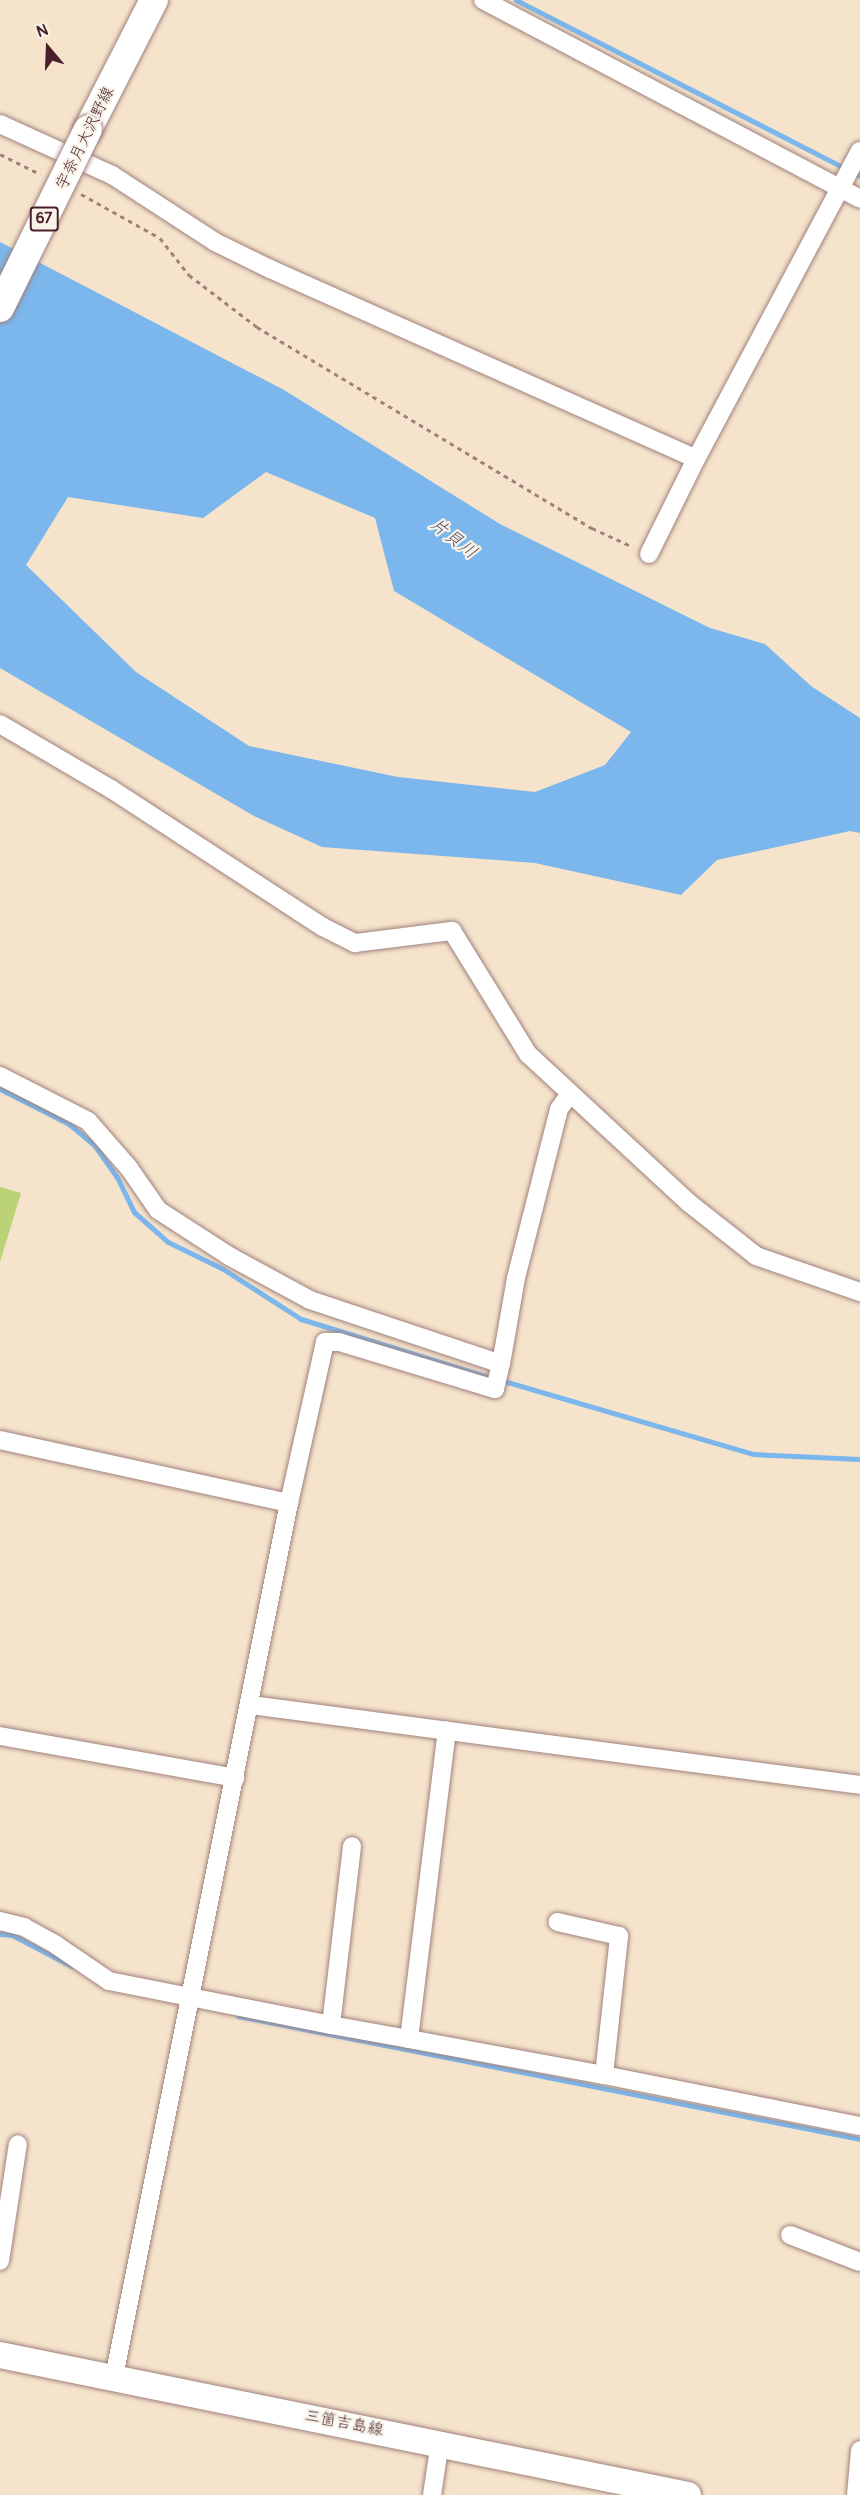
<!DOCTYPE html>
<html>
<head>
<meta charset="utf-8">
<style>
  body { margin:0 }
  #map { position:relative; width:860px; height:2495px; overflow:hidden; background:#f5e3cc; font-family:Pangolin,"Klee One",sans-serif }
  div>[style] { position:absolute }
  .green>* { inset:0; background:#bbd276 }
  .water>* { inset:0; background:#7bb6ec }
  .stream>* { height:5px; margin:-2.5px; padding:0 2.5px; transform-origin:2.5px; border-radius:2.5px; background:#7bb6ec }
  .path>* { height:3px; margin-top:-1.5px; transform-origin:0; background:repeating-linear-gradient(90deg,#a0817c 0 4.5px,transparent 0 9px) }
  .roads { filter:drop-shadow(0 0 2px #a0817c) drop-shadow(0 0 2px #a0817c) }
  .street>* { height:18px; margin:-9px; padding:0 9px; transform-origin:9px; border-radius:9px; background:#fff }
  .secondary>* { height:26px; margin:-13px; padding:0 13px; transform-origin:13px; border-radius:13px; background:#fff }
  .primary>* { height:28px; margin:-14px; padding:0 14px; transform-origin:14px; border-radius:14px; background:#fff }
  .bridges { filter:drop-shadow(0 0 2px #a0817c) drop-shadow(0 0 2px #a0817c) }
  .primary-bridge>* { height:28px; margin:-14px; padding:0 14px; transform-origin:14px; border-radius:14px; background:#fff }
  span { translate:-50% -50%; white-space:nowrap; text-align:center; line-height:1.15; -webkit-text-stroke:4.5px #f7f3e8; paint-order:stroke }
  .shield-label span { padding:2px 4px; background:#f7f3e8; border:2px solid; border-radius:4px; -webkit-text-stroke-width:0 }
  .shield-label { font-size:15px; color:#4a1f2b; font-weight:700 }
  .street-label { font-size:16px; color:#4a1f2b }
  .water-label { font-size:18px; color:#594c65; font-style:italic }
  .north { position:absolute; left:18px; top:18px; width:60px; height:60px; -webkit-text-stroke:4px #f7f3e8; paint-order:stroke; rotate:341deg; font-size:16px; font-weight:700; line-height:24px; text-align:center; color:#4a1f2b }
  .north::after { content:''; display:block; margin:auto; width:21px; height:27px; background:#4a1f2b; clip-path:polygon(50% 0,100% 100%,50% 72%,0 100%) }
</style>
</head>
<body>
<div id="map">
  <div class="green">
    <i style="clip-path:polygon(0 1187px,21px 1193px,0 1262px)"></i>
  </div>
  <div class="water">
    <i style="clip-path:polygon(evenodd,0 242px,284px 390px,500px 524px,710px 628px,765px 644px,811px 686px,860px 718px,860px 833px,850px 831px,717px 860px,681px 895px,535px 863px,322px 847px,254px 816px,0 668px,0 242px,266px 472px,375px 518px,394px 591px,631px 732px,605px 765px,535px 792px,398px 777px,249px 746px,136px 672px,26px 565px,68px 497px,203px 518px,266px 472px)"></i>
  </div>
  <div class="stream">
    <i style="left:516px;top:0;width:386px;rotate:27.1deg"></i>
    <i style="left:0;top:1089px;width:77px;rotate:26.9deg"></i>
    <i style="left:69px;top:1124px;width:34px;rotate:40deg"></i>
    <i style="left:95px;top:1146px;width:38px;rotate:55deg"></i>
    <i style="left:117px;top:1177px;width:39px;rotate:64deg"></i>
    <i style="left:134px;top:1212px;width:45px;rotate:41.4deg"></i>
    <i style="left:168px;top:1242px;width:61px;rotate:26.1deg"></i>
    <i style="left:223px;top:1269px;width:93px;rotate:32.7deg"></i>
    <i style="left:301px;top:1319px;width:200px;rotate:17.2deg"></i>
    <i style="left:507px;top:1382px;width:256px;rotate:16.3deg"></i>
    <i style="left:753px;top:1454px;width:107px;rotate:2.7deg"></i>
    <i style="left:0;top:1934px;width:12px;rotate:5deg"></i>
    <i style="left:12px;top:1935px;width:67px;rotate:27.7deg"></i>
    <i style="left:238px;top:2016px;width:634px;rotate:11.19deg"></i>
  </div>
  <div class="path">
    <i style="left:0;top:154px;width:45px;rotate:26.6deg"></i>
    <i style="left:81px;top:194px;width:90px;rotate:29.1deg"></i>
    <i style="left:160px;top:238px;width:47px;rotate:51.9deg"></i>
    <i style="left:189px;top:275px;width:86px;rotate:37.4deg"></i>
    <i style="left:257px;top:327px;width:391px;rotate:31deg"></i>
    <i style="left:592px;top:528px;width:45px;rotate:24.9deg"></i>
  </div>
  <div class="roads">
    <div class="street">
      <i style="left:483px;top:0;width:426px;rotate:27.8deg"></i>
      <i style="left:0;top:124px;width:123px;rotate:24.5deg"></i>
      <i style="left:112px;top:175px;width:123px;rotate:33deg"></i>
      <i style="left:215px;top:242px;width:61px;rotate:26.1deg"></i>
      <i style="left:270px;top:269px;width:466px;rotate:24deg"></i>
      <i style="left:696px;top:459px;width:349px;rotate:-62deg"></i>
      <i style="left:649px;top:554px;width:106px;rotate:-63.7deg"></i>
      <i style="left:0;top:724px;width:129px;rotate:30.4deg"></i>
      <i style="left:111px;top:789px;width:253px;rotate:33.1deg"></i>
      <i style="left:323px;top:927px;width:36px;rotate:27deg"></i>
      <i style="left:355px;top:943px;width:98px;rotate:-7.1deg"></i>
      <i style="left:452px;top:931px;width:145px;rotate:58.3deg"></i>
      <i style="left:528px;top:1054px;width:219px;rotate:42.8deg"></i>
      <i style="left:689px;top:1203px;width:85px;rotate:38.3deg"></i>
      <i style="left:756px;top:1256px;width:110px;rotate:19.1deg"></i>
      <i style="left:0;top:1076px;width:99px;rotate:27.1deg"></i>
      <i style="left:88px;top:1121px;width:62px;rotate:48.9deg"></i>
      <i style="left:129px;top:1168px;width:51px;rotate:55.4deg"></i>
      <i style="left:158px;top:1210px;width:85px;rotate:32.9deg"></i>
      <i style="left:229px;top:1256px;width:92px;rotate:28.5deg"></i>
      <i style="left:310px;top:1300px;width:201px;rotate:18.5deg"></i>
      <i style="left:501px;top:1364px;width:87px;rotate:-80.1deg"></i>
      <i style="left:516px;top:1278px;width:174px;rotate:-75.7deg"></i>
      <i style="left:559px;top:1109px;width:19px;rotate:-54deg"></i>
      <i style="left:0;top:1440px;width:296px;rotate:12.3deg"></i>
      <i style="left:251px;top:1705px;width:614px;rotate:7.48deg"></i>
      <i style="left:0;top:1736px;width:239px;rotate:10.1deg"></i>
      <i style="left:0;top:1921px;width:25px;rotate:14deg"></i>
      <i style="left:24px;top:1927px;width:37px;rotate:29deg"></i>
      <i style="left:56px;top:1945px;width:64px;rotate:34.2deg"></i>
      <i style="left:109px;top:1981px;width:226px;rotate:11.2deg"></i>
      <i style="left:331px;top:2025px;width:180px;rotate:-83.3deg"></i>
      <i style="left:331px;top:2025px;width:79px;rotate:10.2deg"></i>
      <i style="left:409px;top:2039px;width:311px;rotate:-83deg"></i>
      <i style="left:409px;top:2039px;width:198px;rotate:10.5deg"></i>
      <i style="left:604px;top:2075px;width:140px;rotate:-83.8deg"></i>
      <i style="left:619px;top:1936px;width:63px;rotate:-167.1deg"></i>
      <i style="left:604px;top:2075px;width:261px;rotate:11.3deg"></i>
      <i style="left:790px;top:2235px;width:75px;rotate:21.1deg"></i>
      <i style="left:0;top:2261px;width:118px;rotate:-81.3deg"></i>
      <i style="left:114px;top:2377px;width:891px;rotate:-78.68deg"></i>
      <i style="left:289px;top:1503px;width:165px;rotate:-77.4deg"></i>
      <i style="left:325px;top:1342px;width:14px"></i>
      <i style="left:339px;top:1342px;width:163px;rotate:16.8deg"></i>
      <i style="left:495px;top:1389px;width:26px;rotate:-77deg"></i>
      <i style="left:432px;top:2495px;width:54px;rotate:-81.4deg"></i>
      <i style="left:856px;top:2495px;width:45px;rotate:-84.9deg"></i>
    </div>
    <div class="secondary">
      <i style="left:0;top:2355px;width:702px;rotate:11.5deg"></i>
    </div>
    <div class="primary">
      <i style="left:88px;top:129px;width:145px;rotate:-62.9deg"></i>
    </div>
  </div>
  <div class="bridges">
    <div class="primary-bridge">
      <i style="left:0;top:308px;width:199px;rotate:-63.8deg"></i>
    </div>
  </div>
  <div class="shield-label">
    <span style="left:44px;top:219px">67</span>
  </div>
  <div class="street-label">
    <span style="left:85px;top:138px;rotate:-64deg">宇奈月大沢野線</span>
    <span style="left:344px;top:2423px;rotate:11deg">三箇吉島線</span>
  </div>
  <div class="water-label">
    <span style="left:453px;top:539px;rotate:38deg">片貝川</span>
  </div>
  <div class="north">N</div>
</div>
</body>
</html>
